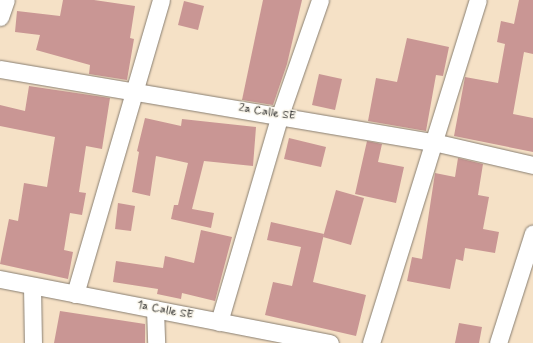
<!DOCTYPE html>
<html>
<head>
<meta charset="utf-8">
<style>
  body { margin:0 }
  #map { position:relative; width:533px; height:343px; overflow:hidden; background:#f5e1c6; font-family:Mynerve,sans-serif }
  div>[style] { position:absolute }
  .building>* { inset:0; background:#c99694 }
  .roads { filter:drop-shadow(0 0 1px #887e71) drop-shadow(0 0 1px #887e71) }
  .street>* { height:17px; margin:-8.5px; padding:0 8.5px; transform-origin:8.5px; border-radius:8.5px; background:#fff }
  span { translate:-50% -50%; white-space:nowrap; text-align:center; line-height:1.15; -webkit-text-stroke:3px #fbf7ec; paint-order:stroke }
  .street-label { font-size:12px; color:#1c1c1c }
</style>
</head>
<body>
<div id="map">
  <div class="building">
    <i style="clip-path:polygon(63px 0,94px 0,135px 6px,130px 38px,134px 39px,127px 80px,89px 74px,90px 65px,36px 50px,40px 35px,15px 32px,17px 11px,60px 16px)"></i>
    <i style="clip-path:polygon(263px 0,302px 0,287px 64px,273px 105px,242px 100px)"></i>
    <i style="clip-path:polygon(519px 0,533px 0,533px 54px,524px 52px,513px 114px,533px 118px,533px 152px,454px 136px,465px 77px,498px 83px,505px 44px,497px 42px,501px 21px,514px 24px)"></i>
    <i style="clip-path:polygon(184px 1px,204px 6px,198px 30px,178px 25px)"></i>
    <i style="clip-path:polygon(407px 38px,449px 47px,443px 76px,436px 75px,426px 131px,368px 121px,376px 78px,397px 82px)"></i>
    <i style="clip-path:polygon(319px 74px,342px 79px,335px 110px,312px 105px)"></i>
    <i style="clip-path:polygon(29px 86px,110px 98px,102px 149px,86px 146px,79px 192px,86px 193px,82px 215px,70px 213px,64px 250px,73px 252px,68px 279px,0 264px,9px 219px,18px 221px,24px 183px,47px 187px,55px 137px,0 126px,0 105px,25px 111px)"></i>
    <i style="clip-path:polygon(145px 118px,181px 126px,182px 119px,256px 127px,253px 166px,204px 161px,192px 209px,214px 213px,211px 228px,171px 219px,174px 205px,178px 205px,188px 163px,156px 156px,150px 196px,132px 192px,139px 152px,137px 151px)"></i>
    <i style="clip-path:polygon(289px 138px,326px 147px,321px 167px,284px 159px)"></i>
    <i style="clip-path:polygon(367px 141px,382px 144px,378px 162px,404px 167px,396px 203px,355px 194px)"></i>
    <i style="clip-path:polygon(458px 158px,483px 164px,478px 195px,489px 197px,483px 229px,499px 232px,495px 253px,465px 248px,463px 261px,456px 259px,450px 289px,407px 281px,412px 257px,422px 259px,435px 173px,455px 177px)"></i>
    <i style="clip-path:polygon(336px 190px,364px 198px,351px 245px,323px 237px)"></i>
    <i style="clip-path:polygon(118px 203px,135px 206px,131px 231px,115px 229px)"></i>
    <i style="clip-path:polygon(271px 222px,324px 234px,313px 282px,366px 295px,356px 336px,265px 315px,273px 282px,292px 286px,301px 247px,267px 240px)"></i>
    <i style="clip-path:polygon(201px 230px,232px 237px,215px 301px,182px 293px,181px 299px,157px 294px,158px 289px,113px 282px,116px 261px,163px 268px,165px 256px,194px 263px)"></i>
    <i style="clip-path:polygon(60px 311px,145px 324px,145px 343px,54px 343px)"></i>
    <i style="clip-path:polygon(459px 323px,482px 327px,479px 343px,455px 343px)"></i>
  </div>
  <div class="roads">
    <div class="street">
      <i style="left:0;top:17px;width:18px;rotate:-71deg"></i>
      <i style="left:0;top:69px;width:439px;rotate:9.6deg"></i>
      <i style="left:433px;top:142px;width:103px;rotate:13deg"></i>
      <i style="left:0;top:279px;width:336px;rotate:11deg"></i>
      <i style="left:32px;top:286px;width:57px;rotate:89deg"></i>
      <i style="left:75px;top:294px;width:306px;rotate:-73.7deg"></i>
      <i style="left:155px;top:309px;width:34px;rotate:88deg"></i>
      <i style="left:219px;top:322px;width:216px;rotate:-73.6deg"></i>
      <i style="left:280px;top:115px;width:122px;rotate:-70.8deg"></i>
      <i style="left:371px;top:343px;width:359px;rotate:-72.7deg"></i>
      <i style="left:498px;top:343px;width:115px;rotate:-72.3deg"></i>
    </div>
  </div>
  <div class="street-label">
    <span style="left:267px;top:113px;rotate:9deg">2a Calle SE</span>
    <span style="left:165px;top:311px;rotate:11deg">1a Calle SE</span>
  </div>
</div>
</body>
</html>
